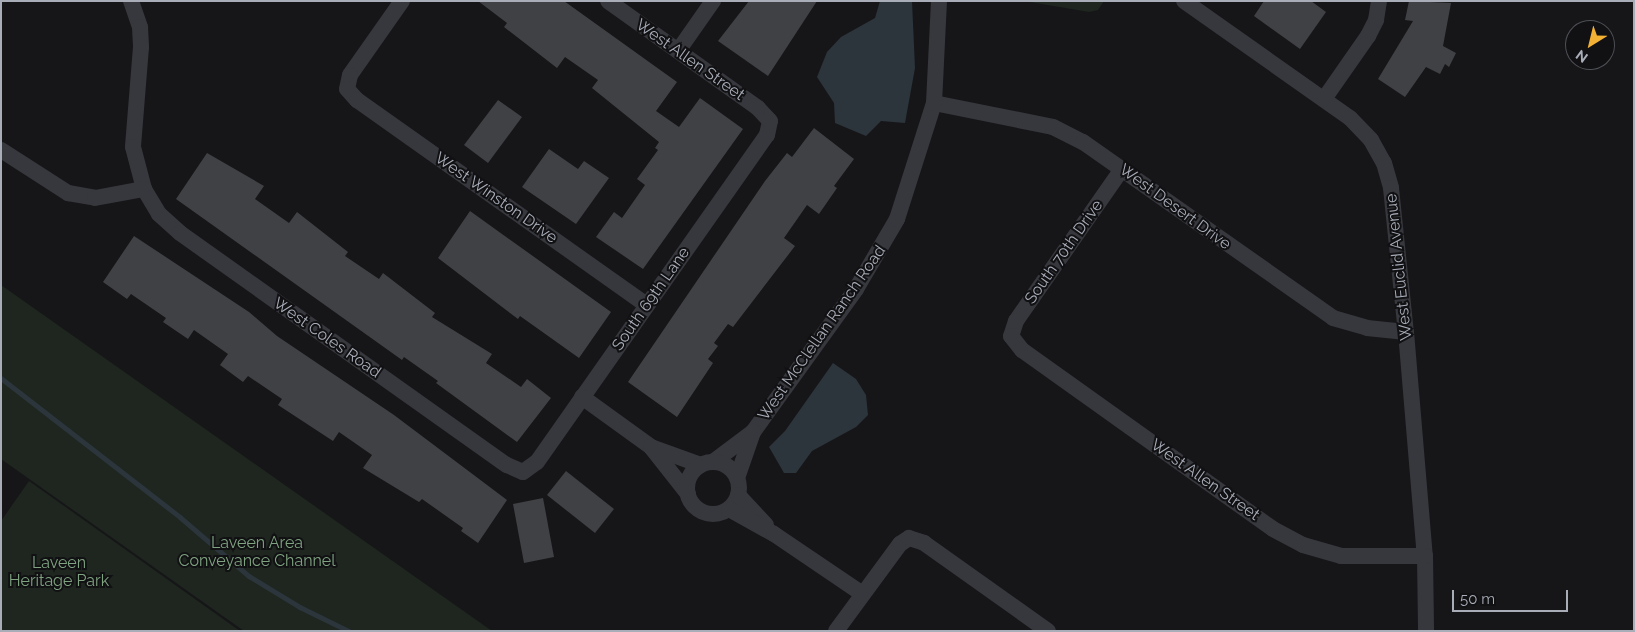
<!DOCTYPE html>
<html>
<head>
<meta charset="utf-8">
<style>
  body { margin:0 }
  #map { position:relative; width:1635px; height:632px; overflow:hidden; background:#161618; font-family:Raleway,sans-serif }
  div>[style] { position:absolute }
  .green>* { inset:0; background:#1e261f }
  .water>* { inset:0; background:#2c353c }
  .stream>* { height:4.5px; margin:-2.25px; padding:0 2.25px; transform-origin:2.25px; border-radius:2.25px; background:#2c353c }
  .building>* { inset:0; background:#404145 }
  .street>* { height:16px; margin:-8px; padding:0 8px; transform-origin:8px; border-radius:8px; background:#37383d }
  .street>.ring { margin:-8px; padding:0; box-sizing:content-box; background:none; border:16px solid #37383d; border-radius:50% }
  span { translate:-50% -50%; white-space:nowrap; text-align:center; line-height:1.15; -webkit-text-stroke:4px #111113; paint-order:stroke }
  .street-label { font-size:16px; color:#a8adb8 }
  .park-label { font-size:16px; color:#7fa381 }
  .frame { position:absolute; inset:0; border:2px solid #a8adb8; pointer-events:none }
  .north { position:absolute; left:1565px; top:20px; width:50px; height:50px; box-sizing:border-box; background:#111113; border:1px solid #4d4f55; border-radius:50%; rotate:216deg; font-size:14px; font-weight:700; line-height:20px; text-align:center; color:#a8adb8 }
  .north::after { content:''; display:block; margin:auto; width:18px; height:22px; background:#f2b134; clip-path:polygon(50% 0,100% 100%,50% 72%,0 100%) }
  .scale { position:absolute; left:1452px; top:590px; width:116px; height:22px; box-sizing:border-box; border:2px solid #a8adb8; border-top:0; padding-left:6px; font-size:15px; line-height:18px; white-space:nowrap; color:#a8adb8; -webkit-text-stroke:4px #111113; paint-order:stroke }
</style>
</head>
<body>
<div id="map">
  <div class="green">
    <i style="clip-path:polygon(1024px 1px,1104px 1px,1098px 10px,1089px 12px)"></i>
    <i style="clip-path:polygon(1px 285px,492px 631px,244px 631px,1px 459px)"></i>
    <i style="clip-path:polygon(29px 481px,240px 631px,1px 631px,1px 521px)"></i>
  </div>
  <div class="water">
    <i style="clip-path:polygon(880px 1px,912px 1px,915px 68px,905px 123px,881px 121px,866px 136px,835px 123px,834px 103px,817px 77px,827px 52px,841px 37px,875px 18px)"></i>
    <i style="clip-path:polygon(833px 363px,856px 379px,866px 395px,868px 415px,856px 427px,812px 451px,796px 473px,784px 473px,769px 447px,785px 431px)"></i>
  </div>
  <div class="stream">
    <i style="left:1px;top:378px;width:227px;rotate:37.8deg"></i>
    <i style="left:180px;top:517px;width:91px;rotate:40.5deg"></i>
    <i style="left:249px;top:576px;width:60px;rotate:31.3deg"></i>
    <i style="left:300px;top:607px;width:55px;rotate:26.1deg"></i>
  </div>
  <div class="building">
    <i style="clip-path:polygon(478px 1px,564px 1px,677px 82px,656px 111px,679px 127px,700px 98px,743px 129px,643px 269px,596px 237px,614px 212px,622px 218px,645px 185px,637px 179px,658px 150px,655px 148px,659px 142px,592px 88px,598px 80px,565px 57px,557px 68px,504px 27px,507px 23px)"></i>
    <i style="clip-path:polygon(749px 1px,817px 1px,768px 76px,718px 41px)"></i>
    <i style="clip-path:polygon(1264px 1px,1311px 1px,1326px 12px,1300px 49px,1254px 16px)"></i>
    <i style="clip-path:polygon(1409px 1px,1451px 3px,1443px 46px,1456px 53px,1449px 67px,1445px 64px,1440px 74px,1426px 67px,1405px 97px,1378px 79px,1413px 21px,1405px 20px)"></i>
    <i style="clip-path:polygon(498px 100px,522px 117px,488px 163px,464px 145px)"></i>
    <i style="clip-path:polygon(814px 128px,854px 159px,834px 186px,837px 188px,819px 214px,807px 205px,784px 238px,795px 246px,733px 327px,728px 324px,714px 343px,718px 346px,708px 359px,713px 363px,677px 417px,628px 382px,765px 181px,787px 153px,792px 157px)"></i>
    <i style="clip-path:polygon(549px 149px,578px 169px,584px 161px,609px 178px,576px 224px,522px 187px)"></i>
    <i style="clip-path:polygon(207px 153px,264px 186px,255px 199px,289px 223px,297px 212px,348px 252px,345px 256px,379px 279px,383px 273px,435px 313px,432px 317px,492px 354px,486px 363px,521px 387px,527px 379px,551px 398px,517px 442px,436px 383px,438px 381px,404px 357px,402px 360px,176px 199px)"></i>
    <i style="clip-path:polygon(470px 211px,611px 312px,579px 358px,520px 316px,518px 319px,438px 258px)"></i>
    <i style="clip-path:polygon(134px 236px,249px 312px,277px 336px,394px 415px,507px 500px,478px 543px,461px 531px,463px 528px,422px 499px,419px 502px,363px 468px,372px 455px,339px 432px,333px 441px,278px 405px,282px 399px,248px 376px,243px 382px,220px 365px,228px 354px,194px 330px,188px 339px,163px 322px,166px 318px,131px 294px,127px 299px,103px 282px)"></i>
    <i style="clip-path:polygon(566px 471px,614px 509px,595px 533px,547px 495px)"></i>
    <i style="clip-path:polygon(543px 498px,554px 557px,524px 563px,513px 504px)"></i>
  </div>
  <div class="street">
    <i style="left:131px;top:1px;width:28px;rotate:71deg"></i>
    <i style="left:140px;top:27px;width:20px;rotate:87deg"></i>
    <i style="left:141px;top:47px;width:100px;rotate:94.6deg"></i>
    <i style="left:133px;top:147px;width:43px;rotate:75.3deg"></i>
    <i style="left:144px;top:189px;width:29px;rotate:59deg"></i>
    <i style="left:159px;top:214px;width:28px;rotate:42deg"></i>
    <i style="left:180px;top:233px;width:401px;rotate:35.4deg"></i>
    <i style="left:507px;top:465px;width:17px;rotate:24deg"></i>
    <i style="left:523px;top:472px;width:17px;rotate:-36deg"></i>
    <i style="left:537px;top:462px;width:400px;rotate:-54.9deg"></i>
    <i style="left:767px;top:135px;width:14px;rotate:-78deg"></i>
    <i style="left:770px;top:121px;width:18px;rotate:-133deg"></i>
    <i style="left:758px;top:108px;width:184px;rotate:-144.5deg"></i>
    <i style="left:402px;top:1px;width:90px;rotate:125.1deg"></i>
    <i style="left:350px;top:75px;width:14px;rotate:102deg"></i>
    <i style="left:347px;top:89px;width:15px;rotate:48deg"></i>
    <i style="left:357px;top:100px;width:355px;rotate:35.3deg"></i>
    <i style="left:1184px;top:1px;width:203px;rotate:35.2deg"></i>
    <i style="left:1350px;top:118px;width:30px;rotate:46deg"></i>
    <i style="left:1371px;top:140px;width:26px;rotate:61deg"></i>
    <i style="left:1384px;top:163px;width:26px;rotate:74deg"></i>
    <i style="left:1391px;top:188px;width:145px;rotate:84.1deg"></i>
    <i style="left:1406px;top:332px;width:225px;rotate:85.2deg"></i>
    <i style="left:1425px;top:556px;width:75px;rotate:89.2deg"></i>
    <i style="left:678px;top:51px;width:61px;rotate:-55deg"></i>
    <i style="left:1324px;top:99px;width:77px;rotate:-55.1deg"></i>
    <i style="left:1368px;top:36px;width:18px;rotate:-63deg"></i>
    <i style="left:1376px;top:20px;width:19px;rotate:-81deg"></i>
    <i style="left:934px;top:103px;width:121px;rotate:11.4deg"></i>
    <i style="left:1053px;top:127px;width:34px;rotate:27deg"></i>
    <i style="left:1083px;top:142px;width:306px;rotate:35.1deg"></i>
    <i style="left:1333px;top:318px;width:35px;rotate:16deg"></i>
    <i style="left:1367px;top:328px;width:39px;rotate:6deg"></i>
    <i style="left:1px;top:150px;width:80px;rotate:32.7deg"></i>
    <i style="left:68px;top:193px;width:27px;rotate:10deg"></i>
    <i style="left:95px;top:198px;width:50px;rotate:-10.4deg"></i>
    <i style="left:1122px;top:169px;width:185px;rotate:124.9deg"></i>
    <i style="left:1016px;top:321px;width:16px;rotate:108deg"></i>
    <i style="left:1011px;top:336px;width:18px;rotate:52deg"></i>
    <i style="left:1022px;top:350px;width:308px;rotate:35.5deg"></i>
    <i style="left:1273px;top:529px;width:34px;rotate:28deg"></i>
    <i style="left:1303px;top:545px;width:40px;rotate:16deg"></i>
    <i style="left:1341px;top:556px;width:84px"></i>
    <i style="left:582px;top:397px;width:85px;rotate:35.9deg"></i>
    <i style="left:651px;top:447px;width:53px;rotate:19.8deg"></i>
    <i style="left:651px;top:447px;width:60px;rotate:51.8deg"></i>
    <i style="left:713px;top:462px;width:50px;rotate:-36.9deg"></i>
    <i style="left:753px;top:432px;width:176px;rotate:-54.2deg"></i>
    <i style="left:856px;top:289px;width:81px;rotate:-59.6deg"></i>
    <i style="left:897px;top:219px;width:122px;rotate:-72.3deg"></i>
    <i style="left:934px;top:103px;width:102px;rotate:-87.2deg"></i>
    <i class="ring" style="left:687px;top:462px;width:36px;height:36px"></i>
    <i style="left:737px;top:478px;width:49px;rotate:-70.8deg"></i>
    <i style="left:738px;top:495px;width:41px;rotate:47deg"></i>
    <i style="left:729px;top:509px;width:51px;rotate:29.1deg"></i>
    <i style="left:774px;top:534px;width:105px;rotate:34.1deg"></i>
    <i style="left:836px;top:631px;width:108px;rotate:-53.7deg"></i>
    <i style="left:900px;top:544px;width:11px;rotate:-34deg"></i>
    <i style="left:909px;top:538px;width:16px;rotate:18deg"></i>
    <i style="left:924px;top:543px;width:152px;rotate:35.4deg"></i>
  </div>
  <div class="street-label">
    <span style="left:690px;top:60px;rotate:35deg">West Allen Street</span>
    <span style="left:496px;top:198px;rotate:35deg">West Winston Drive</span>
    <span style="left:1175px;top:207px;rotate:36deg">West Desert Drive</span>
    <span style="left:1064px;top:252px;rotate:-55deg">South 70th Drive</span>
    <span style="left:1399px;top:267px;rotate:-96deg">West Euclid Avenue</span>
    <span style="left:651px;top:299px;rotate:-55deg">South 69th Lane</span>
    <span style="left:822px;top:333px;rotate:-55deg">West McClellan Ranch Road</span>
    <span style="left:327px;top:338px;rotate:35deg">West Coles Road</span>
    <span style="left:1205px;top:480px;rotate:35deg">West Allen Street</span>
  </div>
  <div class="park-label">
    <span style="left:257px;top:552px">Laveen Area<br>Conveyance Channel</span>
    <span style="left:59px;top:572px">Laveen<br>Heritage Park</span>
  </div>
  <div class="frame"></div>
  <div class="north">N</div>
  <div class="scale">50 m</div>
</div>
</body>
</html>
